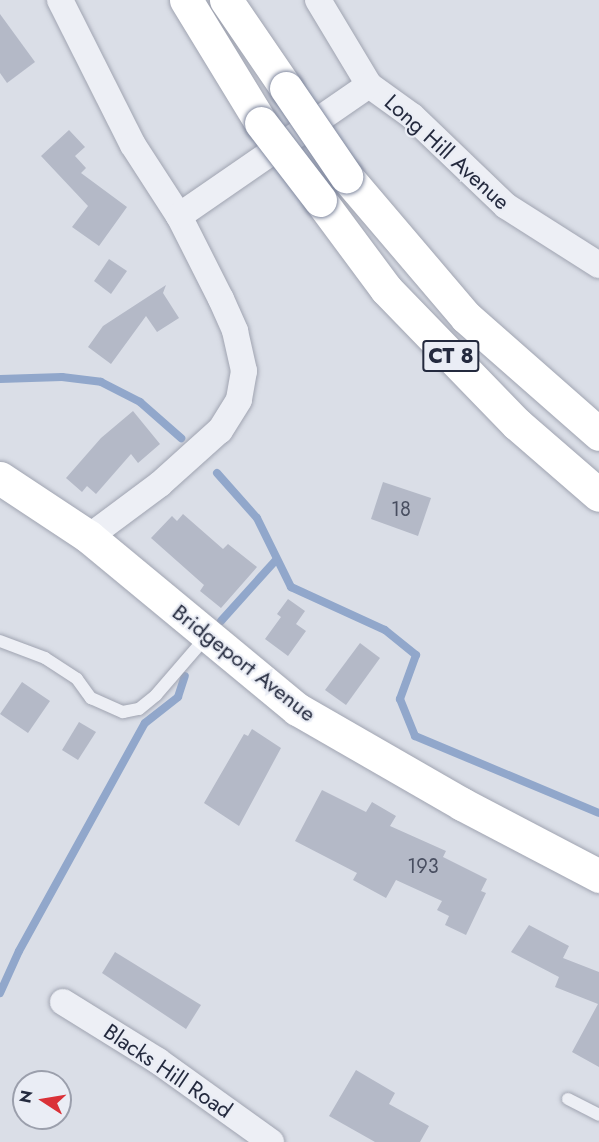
<!DOCTYPE html>
<html>
<head>
<meta charset="utf-8">
<style>
  body { margin:0 }
  #map { position:relative; width:599px; height:1142px; overflow:hidden; background:#dadee7; font-family:Jost,sans-serif }
  div>[style] { position:absolute }
  .stream>* { height:8px; margin:-4px; padding:0 4px; transform-origin:4px; border-radius:4px; background:#91a7cb }
  .building>* { inset:0; background:#b4b9c7 }
  .roads { filter:drop-shadow(0 0 2px #a0a4b1) drop-shadow(0 0 2px #a0a4b1) }
  .lane>* { height:12px; margin:-6px; padding:0 6px; transform-origin:6px; border-radius:6px; background:#edeff5 }
  .street>* { height:26px; margin:-13px; padding:0 13px; transform-origin:13px; border-radius:13px; background:#edeff5 }
  .secondary>* { height:33px; margin:-16.5px; padding:0 16.5px; transform-origin:16.5px; border-radius:16.5px; background:#fff }
  .highway>* { height:33px; margin:-16.5px; padding:0 16.5px; transform-origin:16.5px; border-radius:16.5px; background:#fff }
  .bridges { filter:drop-shadow(0 0 2px #81899f) drop-shadow(0 0 2px #81899f) }
  .highway-bridge>* { height:33px; margin:-16.5px; padding:0 16.5px; transform-origin:16.5px; border-radius:16.5px; background:#fff }
  span { translate:-50% -50%; white-space:nowrap; text-align:center; line-height:1.15; -webkit-text-stroke:4.5px #eaedf5; paint-order:stroke }
  .number-label { font-size:20px; color:#484e60 }
  .number-label span { -webkit-text-stroke-width:0 }
  .shield-label span { padding:2px 4px; background:#eaedf5; border:2px solid; border-radius:4px; -webkit-text-stroke-width:0 }
  .shield-label { font-size:21px; color:#242a3e; font-weight:700 }
  .street-label { font-size:22px; color:#242a3e }
  .north { position:absolute; left:12px; top:1070px; width:60px; height:60px; box-sizing:border-box; background:#eaedf5; border:2px solid #9b9fac; border-radius:50%; rotate:282deg; font-size:16px; font-weight:700; line-height:24px; text-align:center; color:#242a3e }
  .north::after { content:''; display:block; margin:auto; width:21px; height:27px; background:#da3138; clip-path:polygon(50% 0,100% 100%,50% 72%,0 100%) }
</style>
</head>
<body>
<div id="map">
  <div class="stream">
    <i style="left:0;top:379px;width:62px;rotate:-1.8deg"></i>
    <i style="left:62px;top:377px;width:39px;rotate:7deg"></i>
    <i style="left:101px;top:382px;width:44px;rotate:27.1deg"></i>
    <i style="left:140px;top:402px;width:55px;rotate:41.3deg"></i>
    <i style="left:217px;top:473px;width:60px;rotate:48.4deg"></i>
    <i style="left:257px;top:518px;width:77px;rotate:63.8deg"></i>
    <i style="left:291px;top:587px;width:103px;rotate:24.6deg"></i>
    <i style="left:385px;top:630px;width:40px;rotate:39deg"></i>
    <i style="left:416px;top:655px;width:47px;rotate:110deg"></i>
    <i style="left:400px;top:699px;width:40px;rotate:68deg"></i>
    <i style="left:415px;top:736px;width:199px;rotate:22.7deg"></i>
    <i style="left:221px;top:621px;width:81px;rotate:-48deg"></i>
    <i style="left:0;top:993px;width:46px;rotate:-65.7deg"></i>
    <i style="left:19px;top:951px;width:260px;rotate:-61.1deg"></i>
    <i style="left:145px;top:723px;width:42px;rotate:-38.2deg"></i>
    <i style="left:178px;top:697px;width:22px;rotate:-72deg"></i>
  </div>
  <div class="building">
    <i style="clip-path:polygon(0 14px,35px 62px,7px 83px,0 73px)"></i>
    <i style="clip-path:polygon(69px 130px,85px 147px,75px 156px,86px 168px,81px 173px,127px 207px,99px 246px,72px 227px,88px 206px,41px 156px)"></i>
    <i style="clip-path:polygon(109px 259px,127px 271px,111px 294px,94px 281px)"></i>
    <i style="clip-path:polygon(166px 285px,163px 293px,179px 318px,157px 332px,146px 316px,111px 364px,88px 347px,103px 326px)"></i>
    <i style="clip-path:polygon(133px 411px,160px 444px,138px 463px,131px 454px,96px 494px,87px 486px,82px 492px,66px 478px,101px 438px)"></i>
    <i style="clip-path:polygon(383px 482px,431px 498px,418px 536px,371px 519px)"></i>
    <i style="clip-path:polygon(183px 514px,223px 549px,228px 544px,257px 567px,221px 608px,200px 591px,204px 585px,151px 538px,172px 516px,177px 521px)"></i>
    <i style="clip-path:polygon(288px 599px,305px 611px,296px 624px,306px 631px,288px 656px,265px 639px,281px 617px,277px 614px)"></i>
    <i style="clip-path:polygon(360px 643px,380px 658px,346px 705px,325px 690px)"></i>
    <i style="clip-path:polygon(22px 682px,50px 701px,28px 733px,0 714px)"></i>
    <i style="clip-path:polygon(79px 722px,96px 732px,78px 760px,62px 750px)"></i>
    <i style="clip-path:polygon(252px 729px,281px 748px,239px 826px,204px 803px,244px 734px,248px 736px)"></i>
    <i style="clip-path:polygon(322px 790px,366px 812px,372px 802px,396px 816px,390px 826px,446px 851px,443px 857px,487px 879px,481px 891px,486px 893px,466px 935px,445px 925px,449px 916px,437px 910px,442px 901px,396px 880px,386px 898px,353px 880px,357px 873px,295px 841px)"></i>
    <i style="clip-path:polygon(529px 925px,569px 946px,563px 958px,599px 972px,599px 1067px,572px 1052px,598px 1004px,555px 987px,559px 977px,511px 952px)"></i>
    <i style="clip-path:polygon(115px 952px,201px 1005px,186px 1029px,102px 973px)"></i>
    <i style="clip-path:polygon(356px 1070px,395px 1093px,389px 1104px,429px 1126px,420px 1142px,375px 1142px,329px 1116px)"></i>
  </div>
  <div class="roads">
    <div class="lane">
      <i style="left:0;top:641px;width:48px;rotate:20.7deg"></i>
      <i style="left:45px;top:658px;width:38px;rotate:33deg"></i>
      <i style="left:77px;top:679px;width:24px;rotate:54deg"></i>
      <i style="left:91px;top:698px;width:35px;rotate:24deg"></i>
      <i style="left:123px;top:712px;width:16px;rotate:-11deg"></i>
      <i style="left:139px;top:709px;width:22px;rotate:-39deg"></i>
      <i style="left:156px;top:695px;width:77px;rotate:-49.2deg"></i>
      <i style="left:568px;top:1099px;width:35px;rotate:27deg"></i>
    </div>
    <div class="street">
      <i style="left:60px;top:0;width:162px;rotate:63.3deg"></i>
      <i style="left:133px;top:145px;width:85px;rotate:57.1deg"></i>
      <i style="left:179px;top:216px;width:93px;rotate:63.2deg"></i>
      <i style="left:221px;top:299px;width:35px;rotate:66deg"></i>
      <i style="left:235px;top:331px;width:41px;rotate:77.3deg"></i>
      <i style="left:244px;top:371px;width:29px;rotate:100deg"></i>
      <i style="left:239px;top:400px;width:36px;rotate:122deg"></i>
      <i style="left:220px;top:430px;width:81px;rotate:138deg"></i>
      <i style="left:160px;top:484px;width:89px;rotate:143.3deg"></i>
      <i style="left:318px;top:0;width:99px;rotate:59deg"></i>
      <i style="left:369px;top:85px;width:53px;rotate:35.8deg"></i>
      <i style="left:412px;top:116px;width:130px;rotate:43.8deg"></i>
      <i style="left:506px;top:206px;width:110px;rotate:32.4deg"></i>
      <i style="left:179px;top:216px;width:231px;rotate:-34.6deg"></i>
      <i style="left:63px;top:1002px;width:112px;rotate:31.8deg"></i>
      <i style="left:158px;top:1061px;width:139px;rotate:35.6deg"></i>
    </div>
    <div class="secondary">
      <i style="left:0;top:478px;width:107px;rotate:33.5deg"></i>
      <i style="left:89px;top:537px;width:270px;rotate:39.6deg"></i>
      <i style="left:297px;top:709px;width:190px;rotate:29.9deg"></i>
      <i style="left:462px;top:804px;width:155px;rotate:27.7deg"></i>
    </div>
    <div class="highway">
      <i style="left:186px;top:0;width:144px;rotate:58.6deg"></i>
      <i style="left:226px;top:0;width:107px;rotate:55.7deg"></i>
      <i style="left:346px;top:176px;width:185px;rotate:49.6deg"></i>
      <i style="left:466px;top:317px;width:177px;rotate:41.3deg"></i>
      <i style="left:320px;top:200px;width:111px;rotate:53.4deg"></i>
      <i style="left:386px;top:289px;width:188px;rotate:45.9deg"></i>
      <i style="left:517px;top:424px;width:108px;rotate:40.9deg"></i>
    </div>
  </div>
  <div class="bridges">
    <div class="highway-bridge">
      <i style="left:286px;top:88px;width:107px;rotate:55.7deg"></i>
      <i style="left:261px;top:123px;width:97px;rotate:52.5deg"></i>
    </div>
  </div>
  <div class="number-label">
    <span style="left:401px;top:509px">18</span>
    <span style="left:423px;top:866px">193</span>
  </div>
  <div class="shield-label">
    <span style="left:451px;top:356px">CT 8</span>
  </div>
  <div class="street-label">
    <span style="left:447px;top:152px;rotate:42deg">Long Hill Avenue</span>
    <span style="left:244px;top:663px;rotate:38deg">Bridgeport Avenue</span>
    <span style="left:168px;top:1071px;rotate:34deg">Blacks Hill Road</span>
  </div>
  <div class="north">N</div>
</div>
</body>
</html>
